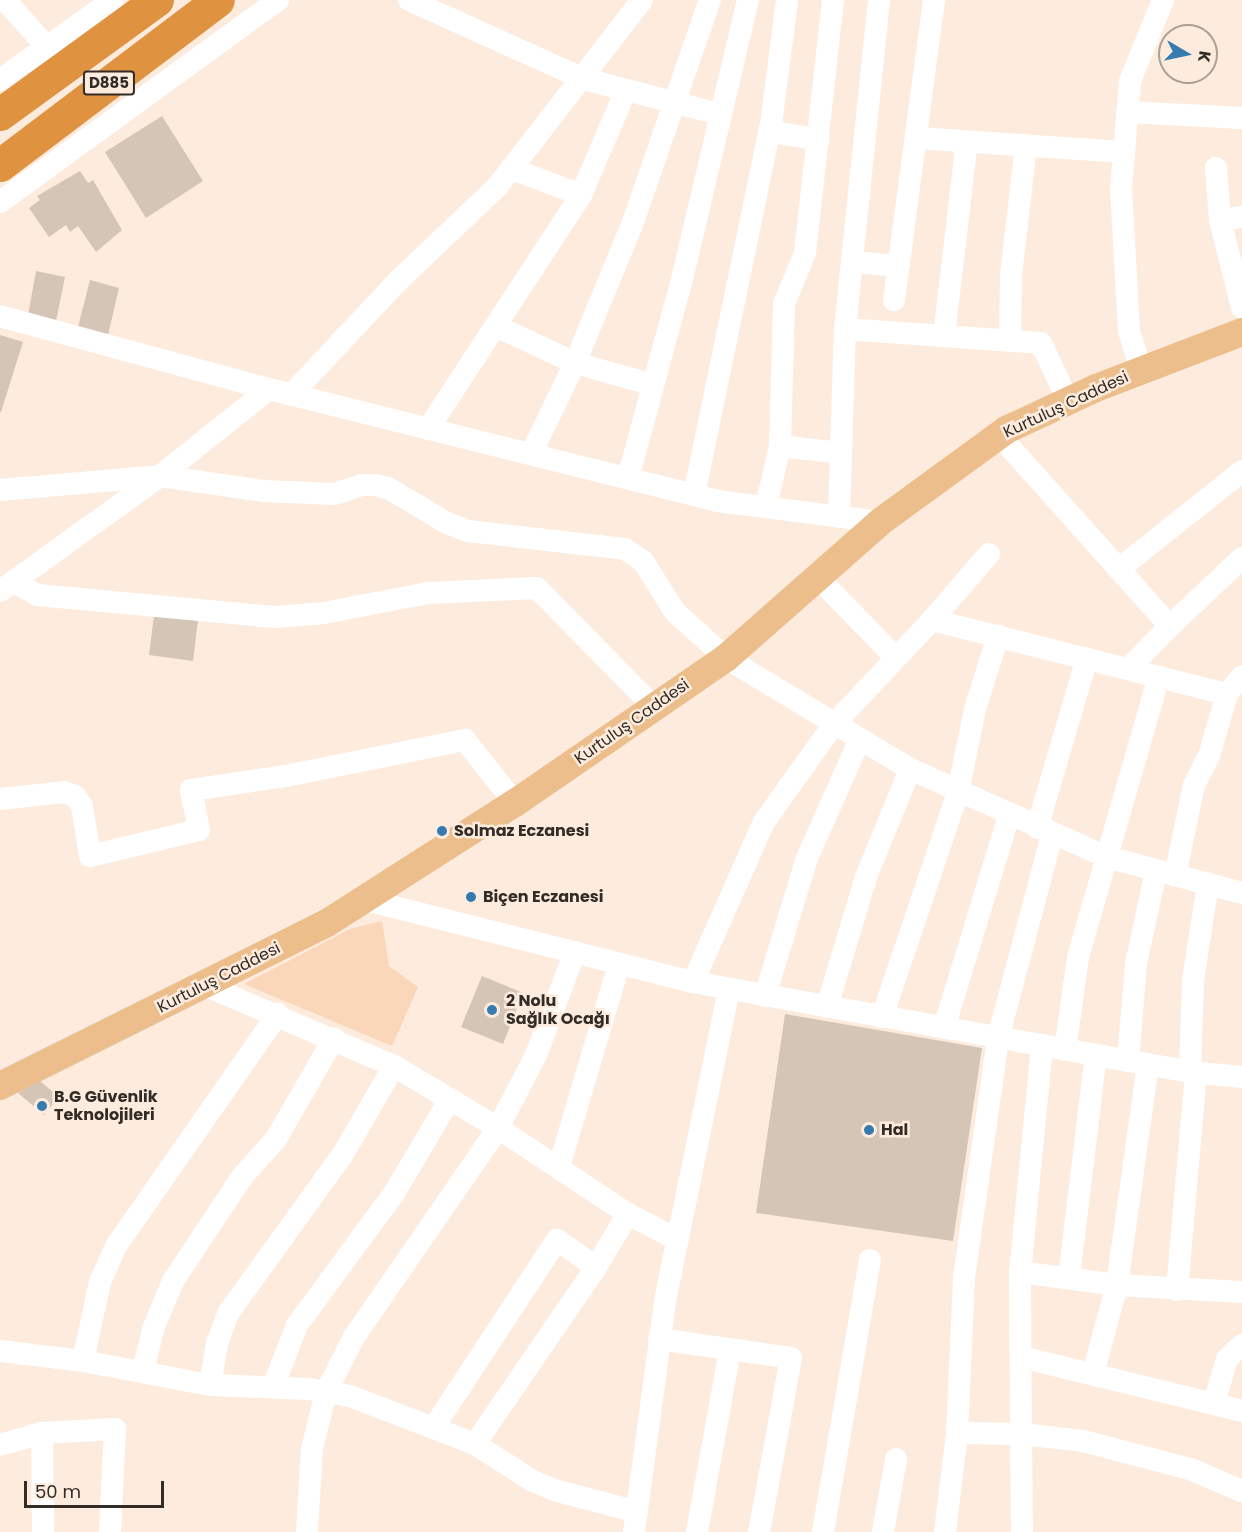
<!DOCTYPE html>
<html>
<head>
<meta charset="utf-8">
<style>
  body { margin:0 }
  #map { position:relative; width:1242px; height:1532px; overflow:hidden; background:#fdecde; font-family:Poppins,sans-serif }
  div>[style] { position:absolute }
  .green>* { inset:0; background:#f9d7b8 }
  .building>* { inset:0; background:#d5c5b7 }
  .minor>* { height:22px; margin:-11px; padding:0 11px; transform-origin:11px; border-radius:11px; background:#fff }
  .major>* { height:28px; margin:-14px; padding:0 14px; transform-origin:14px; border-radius:14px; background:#ecbe8c }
  .highway>* { height:33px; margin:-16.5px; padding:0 16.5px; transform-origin:16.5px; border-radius:16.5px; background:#df9240 }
  .dots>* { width:16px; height:16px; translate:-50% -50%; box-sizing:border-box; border:3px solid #fdecde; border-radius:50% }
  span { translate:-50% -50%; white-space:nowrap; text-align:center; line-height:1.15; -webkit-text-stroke:5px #fdecde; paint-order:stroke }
  .shield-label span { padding:2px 4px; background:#fdecde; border:2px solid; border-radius:4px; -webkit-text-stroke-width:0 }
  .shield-label { font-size:15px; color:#322b26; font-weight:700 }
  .street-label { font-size:16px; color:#322b26 }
  .poi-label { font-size:16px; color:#322b26; font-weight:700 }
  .left { translate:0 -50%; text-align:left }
  .north { position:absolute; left:1158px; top:24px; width:60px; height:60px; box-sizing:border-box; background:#fdecde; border:2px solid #ac9f94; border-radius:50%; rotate:99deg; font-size:16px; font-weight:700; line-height:24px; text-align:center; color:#322b26 }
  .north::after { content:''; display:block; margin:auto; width:21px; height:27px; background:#357bb0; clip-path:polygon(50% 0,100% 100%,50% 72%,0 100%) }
  .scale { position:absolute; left:24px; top:1481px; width:140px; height:27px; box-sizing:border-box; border:3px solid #322b26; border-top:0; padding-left:8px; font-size:18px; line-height:21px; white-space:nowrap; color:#322b26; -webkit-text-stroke:4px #fdecde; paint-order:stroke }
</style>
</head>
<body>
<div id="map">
  <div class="green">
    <i style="clip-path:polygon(382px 921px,389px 966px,418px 987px,392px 1046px,244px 984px,350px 929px)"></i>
  </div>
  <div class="building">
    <i style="clip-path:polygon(162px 116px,203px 181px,146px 218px,105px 152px)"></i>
    <i style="clip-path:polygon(80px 171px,88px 183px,93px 180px,122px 230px,96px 252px,78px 226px,70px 232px,66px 225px,49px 237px,29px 208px,40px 200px,37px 196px)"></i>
    <i style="clip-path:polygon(36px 271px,65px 277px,56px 321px,28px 315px)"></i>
    <i style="clip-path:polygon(90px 280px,119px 288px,108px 335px,78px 327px)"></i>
    <i style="clip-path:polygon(0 335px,23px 342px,1px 412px,0 412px)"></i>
    <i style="clip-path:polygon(154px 615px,198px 620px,193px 661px,149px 655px)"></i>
    <i style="clip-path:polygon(482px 976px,523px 993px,503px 1044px,461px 1027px)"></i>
    <i style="clip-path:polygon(785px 1014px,982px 1048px,953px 1241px,756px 1213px)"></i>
    <i style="clip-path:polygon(40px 1081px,59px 1097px,44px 1115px,18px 1093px)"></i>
  </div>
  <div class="minor">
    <i style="left:5px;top:0;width:63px;rotate:48.2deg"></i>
    <i style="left:409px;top:0;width:192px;rotate:24.3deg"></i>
    <i style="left:584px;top:79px;width:139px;rotate:14.5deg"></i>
    <i style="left:0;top:80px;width:138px;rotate:-35.3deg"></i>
    <i style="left:1127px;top:112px;width:115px;rotate:3deg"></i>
    <i style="left:770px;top:132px;width:49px;rotate:8.3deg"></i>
    <i style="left:917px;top:138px;width:207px;rotate:3.9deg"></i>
    <i style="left:1216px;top:168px;width:52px;rotate:85.6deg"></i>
    <i style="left:512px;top:169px;width:74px;rotate:20.6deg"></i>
    <i style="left:0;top:202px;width:344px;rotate:-36deg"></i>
    <i style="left:1242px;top:217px;width:22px;rotate:172deg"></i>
    <i style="left:1220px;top:220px;width:90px;rotate:75.8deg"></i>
    <i style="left:853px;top:262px;width:46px;rotate:5deg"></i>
    <i style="left:894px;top:300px;width:303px;rotate:-82.4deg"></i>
    <i style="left:0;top:316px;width:279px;rotate:15.2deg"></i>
    <i style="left:269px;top:389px;width:462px;rotate:14deg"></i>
    <i style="left:717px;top:501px;width:164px;rotate:7.3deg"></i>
    <i style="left:498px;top:327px;width:85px;rotate:25.1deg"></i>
    <i style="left:575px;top:363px;width:78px;rotate:15.6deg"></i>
    <i style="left:845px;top:329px;width:196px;rotate:4.1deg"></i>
    <i style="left:1041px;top:343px;width:64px;rotate:65deg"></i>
    <i style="left:944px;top:336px;width:196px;rotate:-83.3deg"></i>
    <i style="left:1010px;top:341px;width:66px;rotate:-89.1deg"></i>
    <i style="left:1011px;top:275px;width:131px;rotate:-83.4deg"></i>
    <i style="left:1141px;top:370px;width:41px;rotate:-107.1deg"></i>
    <i style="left:1129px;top:331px;width:142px;rotate:-93.2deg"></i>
    <i style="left:1121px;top:189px;width:108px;rotate:-85.2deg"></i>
    <i style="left:1130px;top:81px;width:87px;rotate:-67.8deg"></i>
    <i style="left:291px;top:395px;width:158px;rotate:-46.8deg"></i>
    <i style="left:399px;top:280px;width:135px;rotate:-43.5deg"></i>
    <i style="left:497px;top:187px;width:237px;rotate:-52.2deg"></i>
    <i style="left:428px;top:429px;width:280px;rotate:-56.8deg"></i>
    <i style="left:581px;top:195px;width:114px;rotate:-66.8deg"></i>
    <i style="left:999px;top:435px;width:256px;rotate:48.2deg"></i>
    <i style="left:1170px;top:626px;width:99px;rotate:-43.4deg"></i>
    <i style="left:780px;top:446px;width:61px;rotate:6.5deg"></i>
    <i style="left:531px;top:454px;width:101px;rotate:-64.2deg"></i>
    <i style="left:575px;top:363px;width:149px;rotate:-67.6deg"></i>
    <i style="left:632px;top:225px;width:238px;rotate:-70.9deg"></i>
    <i style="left:628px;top:478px;width:210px;rotate:-74.8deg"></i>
    <i style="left:683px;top:275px;width:283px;rotate:-76.7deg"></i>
    <i style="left:0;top:490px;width:161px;rotate:-5deg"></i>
    <i style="left:160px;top:476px;width:105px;rotate:8.2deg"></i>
    <i style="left:264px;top:491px;width:70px;rotate:2.5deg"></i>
    <i style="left:334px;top:494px;width:28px;rotate:-18deg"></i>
    <i style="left:361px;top:485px;width:14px"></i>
    <i style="left:375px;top:485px;width:13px;rotate:13deg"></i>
    <i style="left:388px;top:488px;width:69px;rotate:30.7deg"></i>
    <i style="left:447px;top:523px;width:22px;rotate:21deg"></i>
    <i style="left:468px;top:531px;width:158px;rotate:6.5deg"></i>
    <i style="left:625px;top:549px;width:22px;rotate:34deg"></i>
    <i style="left:643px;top:561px;width:60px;rotate:57.9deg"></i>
    <i style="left:675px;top:612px;width:69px;rotate:42deg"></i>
    <i style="left:726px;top:658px;width:215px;rotate:31.1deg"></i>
    <i style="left:910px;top:769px;width:216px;rotate:24.1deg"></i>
    <i style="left:1107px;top:857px;width:140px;rotate:14.9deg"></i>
    <i style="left:694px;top:495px;width:379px;rotate:-78.3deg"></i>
    <i style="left:771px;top:124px;width:125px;rotate:-82.6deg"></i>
    <i style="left:766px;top:507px;width:63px;rotate:-77.1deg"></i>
    <i style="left:780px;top:446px;width:142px;rotate:-88.4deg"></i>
    <i style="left:784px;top:304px;width:55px;rotate:-67.6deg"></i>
    <i style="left:805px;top:253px;width:255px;rotate:-83.7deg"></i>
    <i style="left:839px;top:517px;width:188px;rotate:-88.2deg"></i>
    <i style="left:845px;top:329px;width:331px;rotate:-84.1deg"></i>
    <i style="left:989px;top:554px;width:87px;rotate:130.8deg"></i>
    <i style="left:932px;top:620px;width:304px;rotate:14.1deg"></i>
    <i style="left:1227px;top:694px;width:23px;rotate:-50deg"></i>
    <i style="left:1119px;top:569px;width:157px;rotate:-38.5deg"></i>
    <i style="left:817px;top:577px;width:113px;rotate:45.7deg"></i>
    <i style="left:14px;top:582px;width:26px;rotate:29deg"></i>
    <i style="left:37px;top:595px;width:240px;rotate:5.3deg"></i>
    <i style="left:276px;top:617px;width:48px;rotate:-4.8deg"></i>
    <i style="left:324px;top:613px;width:106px;rotate:-10.9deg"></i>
    <i style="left:428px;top:593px;width:109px;rotate:-2.6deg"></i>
    <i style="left:537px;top:588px;width:167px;rotate:45.5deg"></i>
    <i style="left:0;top:591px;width:197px;rotate:-35.7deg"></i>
    <i style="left:160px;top:476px;width:139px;rotate:-38.6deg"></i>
    <i style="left:1129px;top:668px;width:59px;rotate:-45.7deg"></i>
    <i style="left:0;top:799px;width:64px;rotate:-6.2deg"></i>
    <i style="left:64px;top:792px;width:12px;rotate:20deg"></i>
    <i style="left:75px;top:796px;width:12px;rotate:55deg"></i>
    <i style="left:82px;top:806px;width:51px;rotate:80.9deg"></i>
    <i style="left:90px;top:856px;width:112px;rotate:-13.4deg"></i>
    <i style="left:199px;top:830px;width:41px;rotate:-101.3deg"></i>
    <i style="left:191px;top:790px;width:96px;rotate:-8.4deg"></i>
    <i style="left:286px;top:776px;width:183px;rotate:-11.4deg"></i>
    <i style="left:465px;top:740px;width:80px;rotate:51.6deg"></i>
    <i style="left:1037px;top:828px;width:177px;rotate:-73.6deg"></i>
    <i style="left:1175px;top:876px;width:93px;rotate:-78.2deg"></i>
    <i style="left:1194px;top:785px;width:33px;rotate:-63deg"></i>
    <i style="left:1209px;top:756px;width:65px;rotate:-73.8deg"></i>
    <i style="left:366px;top:900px;width:337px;rotate:14.1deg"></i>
    <i style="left:693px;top:982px;width:505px;rotate:10.26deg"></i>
    <i style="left:1190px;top:1072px;width:52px;rotate:5.5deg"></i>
    <i style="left:693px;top:982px;width:175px;rotate:-66.1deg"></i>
    <i style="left:764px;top:822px;width:120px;rotate:-54.5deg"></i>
    <i style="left:834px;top:724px;width:143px;rotate:-46.7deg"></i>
    <i style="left:204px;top:985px;width:207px;rotate:23.1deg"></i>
    <i style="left:394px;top:1066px;width:121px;rotate:30.8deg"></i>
    <i style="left:498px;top:1128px;width:156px;rotate:33.5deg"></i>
    <i style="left:628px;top:1214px;width:56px;rotate:27.5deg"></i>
    <i style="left:765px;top:996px;width:144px;rotate:-73.1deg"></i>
    <i style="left:807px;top:858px;width:130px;rotate:-66deg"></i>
    <i style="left:827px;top:1007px;width:136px;rotate:-73.3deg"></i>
    <i style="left:866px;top:877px;width:117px;rotate:-67.8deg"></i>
    <i style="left:882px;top:1017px;width:237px;rotate:-71.3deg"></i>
    <i style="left:958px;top:792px;width:85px;rotate:-78.4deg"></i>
    <i style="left:975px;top:709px;width:77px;rotate:-72.5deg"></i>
    <i style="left:944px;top:1028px;width:222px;rotate:-73deg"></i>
    <i style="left:1042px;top:1045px;width:228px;rotate:95.5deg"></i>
    <i style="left:1020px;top:1272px;width:98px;rotate:7.6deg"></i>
    <i style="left:1117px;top:1285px;width:125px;rotate:3.2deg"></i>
    <i style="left:1065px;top:1050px;width:94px;rotate:-82deg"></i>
    <i style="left:1078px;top:957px;width:292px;rotate:-73.9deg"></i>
    <i style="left:1128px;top:1061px;width:97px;rotate:-85.3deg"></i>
    <i style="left:1136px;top:964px;width:95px;rotate:-77.9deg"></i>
    <i style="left:1190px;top:1072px;width:92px;rotate:-88.1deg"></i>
    <i style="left:1193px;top:980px;width:97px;rotate:-81.1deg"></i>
    <i style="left:559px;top:1167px;width:212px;rotate:-73.5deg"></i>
    <i style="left:1069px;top:1277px;width:224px;rotate:-83.1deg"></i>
    <i style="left:1177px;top:1290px;width:218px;rotate:-85deg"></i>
    <i style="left:659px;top:1339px;width:133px;rotate:8.2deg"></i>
    <i style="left:791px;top:1358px;width:177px;rotate:100.4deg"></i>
    <i style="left:0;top:1351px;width:84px;rotate:6.9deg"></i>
    <i style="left:83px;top:1361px;width:129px;rotate:10.7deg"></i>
    <i style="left:210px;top:1385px;width:99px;rotate:2.3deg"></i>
    <i style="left:309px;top:1389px;width:42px;rotate:9.7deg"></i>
    <i style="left:350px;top:1396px;width:134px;rotate:21deg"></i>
    <i style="left:475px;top:1444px;width:67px;rotate:32.7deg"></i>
    <i style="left:531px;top:1480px;width:25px;rotate:23deg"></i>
    <i style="left:554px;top:1490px;width:86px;rotate:14.8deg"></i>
    <i style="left:1021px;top:1357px;width:228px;rotate:13.7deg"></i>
    <i style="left:83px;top:1361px;width:81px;rotate:-77.9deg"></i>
    <i style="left:100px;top:1282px;width:39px;rotate:-66deg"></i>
    <i style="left:116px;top:1246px;width:283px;rotate:-55.1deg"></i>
    <i style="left:143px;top:1372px;width:44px;rotate:-76.9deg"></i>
    <i style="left:153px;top:1329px;width:52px;rotate:-67.4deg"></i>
    <i style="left:173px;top:1281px;width:125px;rotate:-56.4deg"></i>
    <i style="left:242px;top:1177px;width:51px;rotate:-48.2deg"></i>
    <i style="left:276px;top:1139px;width:116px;rotate:-60.1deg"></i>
    <i style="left:1093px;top:1373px;width:91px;rotate:-74.7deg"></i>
    <i style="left:1117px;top:1285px;width:223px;rotate:-82deg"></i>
    <i style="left:210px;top:1385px;width:43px;rotate:-80.5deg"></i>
    <i style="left:217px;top:1343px;width:33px;rotate:-69deg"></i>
    <i style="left:229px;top:1312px;width:195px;rotate:-54.2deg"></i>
    <i style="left:343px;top:1154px;width:102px;rotate:-59.9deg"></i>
    <i style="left:273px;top:1387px;width:66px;rotate:-68.8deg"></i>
    <i style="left:297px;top:1325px;width:162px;rotate:-53.6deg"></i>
    <i style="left:393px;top:1195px;width:112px;rotate:-59.3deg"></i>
    <i style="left:1214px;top:1403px;width:46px;rotate:-73.5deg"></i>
    <i style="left:1227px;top:1359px;width:21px;rotate:-43deg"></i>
    <i style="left:434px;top:1427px;width:224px;rotate:-56.7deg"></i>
    <i style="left:557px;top:1240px;width:47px;rotate:34.7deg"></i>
    <i style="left:42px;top:1433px;width:99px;rotate:89.4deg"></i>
    <i style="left:957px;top:1433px;width:64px;rotate:0.9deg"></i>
    <i style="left:1021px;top:1434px;width:162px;rotate:-90.4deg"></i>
    <i style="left:475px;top:1444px;width:214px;rotate:-55.6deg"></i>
    <i style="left:596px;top:1267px;width:62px;rotate:-58.9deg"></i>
    <i style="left:0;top:1445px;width:44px;rotate:-15.9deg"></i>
    <i style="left:42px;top:1433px;width:73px;rotate:-3.1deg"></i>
    <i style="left:115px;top:1429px;width:103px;rotate:92.8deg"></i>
    <i style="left:307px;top:1532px;width:83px;rotate:-86.6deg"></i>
    <i style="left:312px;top:1449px;width:59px;rotate:-76.2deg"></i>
    <i style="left:326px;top:1392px;width:62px;rotate:-63deg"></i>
    <i style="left:354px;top:1337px;width:254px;rotate:-55.4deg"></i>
    <i style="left:498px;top:1128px;width:82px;rotate:-62.5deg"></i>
    <i style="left:536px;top:1055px;width:110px;rotate:-69.3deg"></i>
    <i style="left:634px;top:1532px;width:238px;rotate:-82.3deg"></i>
    <i style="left:666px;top:1296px;width:313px;rotate:-78.4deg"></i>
    <i style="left:697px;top:1532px;width:185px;rotate:-79.7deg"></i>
    <i style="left:823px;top:1532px;width:276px;rotate:-80.2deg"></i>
    <i style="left:883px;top:1532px;width:74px;rotate:-79.9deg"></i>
    <i style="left:945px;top:1532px;width:100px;rotate:-83.1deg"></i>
    <i style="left:957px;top:1433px;width:155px;rotate:-87.4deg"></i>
    <i style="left:964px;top:1278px;width:242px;rotate:-81.9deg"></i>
    <i style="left:998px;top:1038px;width:210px;rotate:-75.1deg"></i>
    <i style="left:1022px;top:1532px;width:98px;rotate:-90.6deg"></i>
    <i style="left:1021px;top:1434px;width:62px;rotate:6.4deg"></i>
    <i style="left:1083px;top:1441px;width:111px;rotate:14.7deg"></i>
    <i style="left:1190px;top:1469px;width:56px;rotate:22.9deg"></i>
  </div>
  <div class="major">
    <i style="left:0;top:1086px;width:365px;rotate:-26.5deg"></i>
    <i style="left:327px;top:923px;width:223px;rotate:-32.6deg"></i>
    <i style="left:515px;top:803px;width:256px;rotate:-34.5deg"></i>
    <i style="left:726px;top:658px;width:205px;rotate:-41.4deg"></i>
    <i style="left:880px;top:522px;width:156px;rotate:-36.1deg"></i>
    <i style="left:1006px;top:430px;width:99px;rotate:-25deg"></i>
    <i style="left:1096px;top:388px;width:156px;rotate:-21deg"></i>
  </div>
  <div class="highway">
    <i style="left:0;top:114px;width:194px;rotate:-36deg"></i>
    <i style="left:0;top:165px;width:273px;rotate:-37.1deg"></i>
  </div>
  <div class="dots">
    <i style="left:442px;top:831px;background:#357bb0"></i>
    <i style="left:471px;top:897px;background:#357bb0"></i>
    <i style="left:492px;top:1010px;background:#357bb0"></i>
    <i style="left:42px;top:1106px;background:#357bb0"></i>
    <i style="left:869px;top:1130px;background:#357bb0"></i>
  </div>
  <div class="shield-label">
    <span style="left:109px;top:83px">D885</span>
  </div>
  <div class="street-label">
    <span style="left:1066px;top:405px;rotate:-25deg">Kurtuluş Caddesi</span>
    <span style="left:632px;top:722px;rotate:-35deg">Kurtuluş Caddesi</span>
    <span style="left:219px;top:978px;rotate:-27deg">Kurtuluş Caddesi</span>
  </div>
  <div class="poi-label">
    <span class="left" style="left:454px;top:831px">Solmaz Eczanesi</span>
    <span class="left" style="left:483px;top:897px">Biçen Eczanesi</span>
    <span class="left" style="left:506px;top:1010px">2 Nolu<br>Sağlık Ocağı</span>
    <span class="left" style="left:54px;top:1106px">B.G Güvenlik<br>Teknolojileri</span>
    <span class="left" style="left:881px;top:1130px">Hal</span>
  </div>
  <div class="north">K</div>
  <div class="scale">50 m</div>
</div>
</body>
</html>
